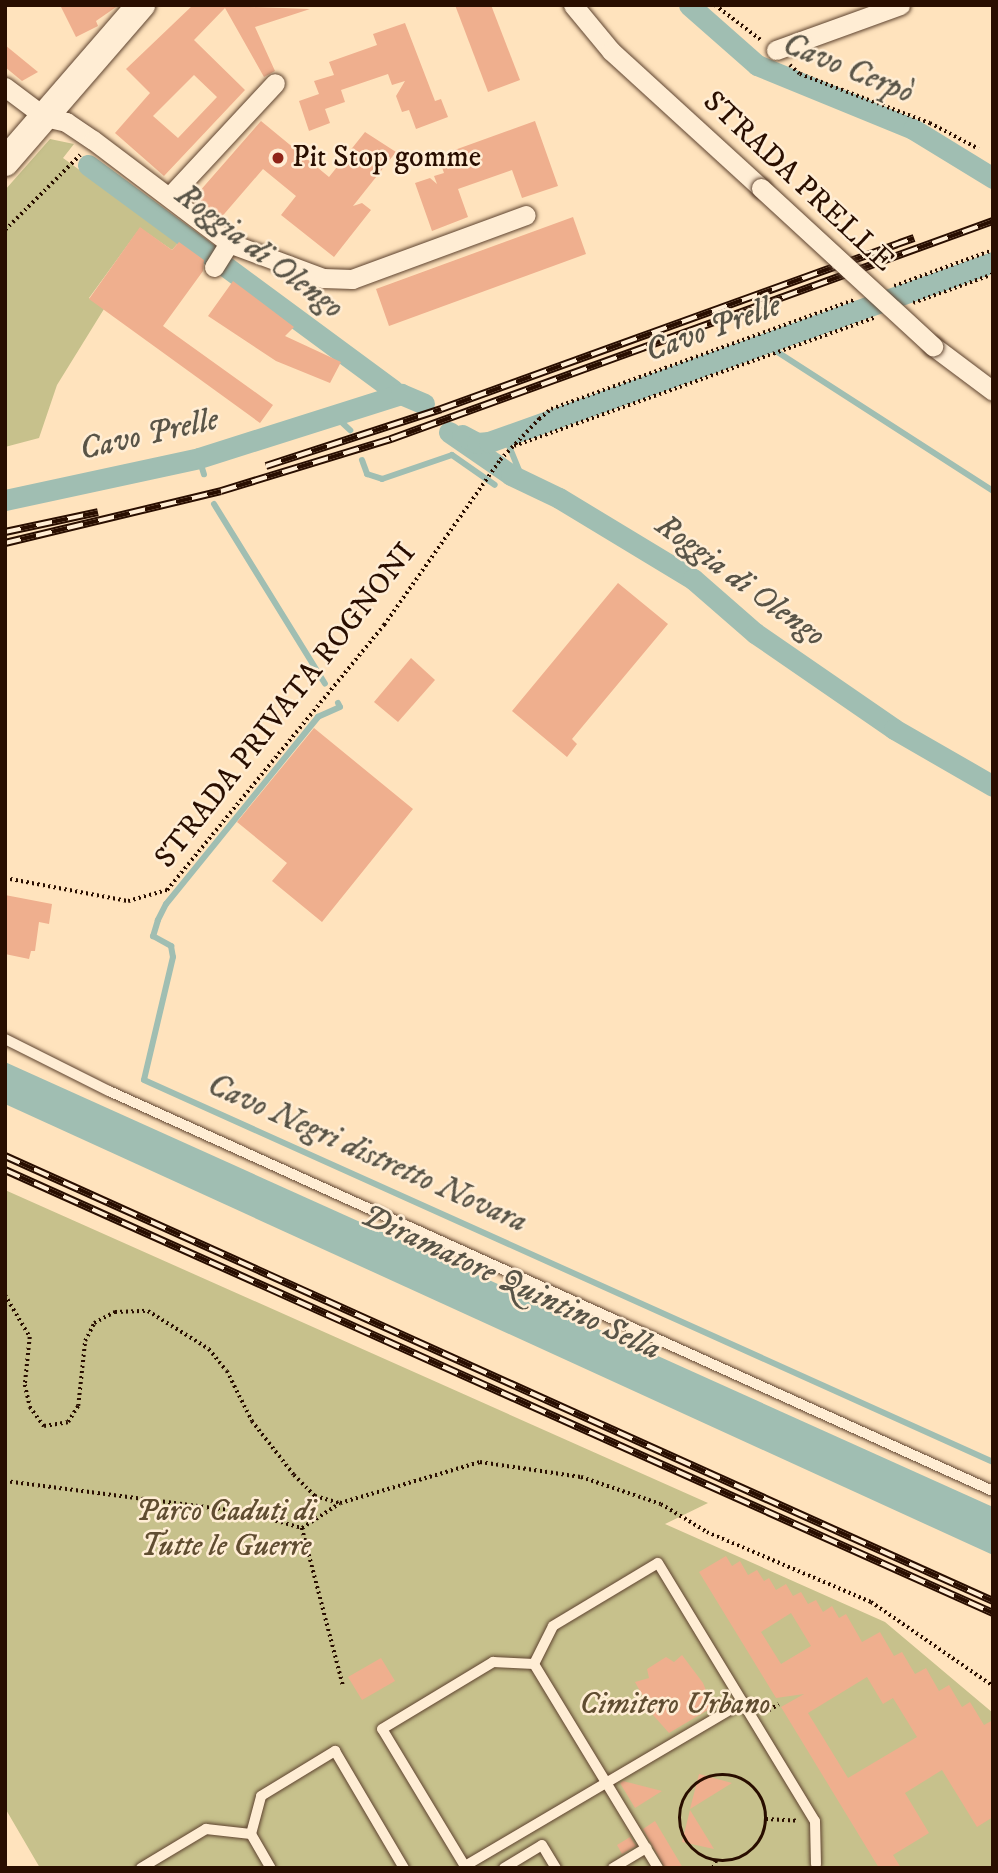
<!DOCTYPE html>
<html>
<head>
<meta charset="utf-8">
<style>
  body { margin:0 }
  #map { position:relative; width:998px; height:1873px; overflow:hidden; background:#ffe3bd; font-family:"IM FELL DW Pica",serif }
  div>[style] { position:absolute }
  .green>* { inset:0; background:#c7c18c }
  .water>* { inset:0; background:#a0beb2 }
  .stream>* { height:6px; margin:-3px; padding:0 3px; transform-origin:3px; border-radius:3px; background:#a0beb2 }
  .canal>* { height:21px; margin:-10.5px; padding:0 10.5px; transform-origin:10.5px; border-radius:10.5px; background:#a0beb2 }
  .building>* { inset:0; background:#efaf8e }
  .path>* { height:3.5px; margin-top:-1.75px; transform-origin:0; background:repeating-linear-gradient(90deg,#290e00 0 2px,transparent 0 5.5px) }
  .path>.ring { margin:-1.75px; padding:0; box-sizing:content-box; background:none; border:3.5px solid #290e00; border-radius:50% }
  .roads { filter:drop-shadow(0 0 2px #5e432f) drop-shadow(0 0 2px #5e432f) }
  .lane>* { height:10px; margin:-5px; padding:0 5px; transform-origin:5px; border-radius:5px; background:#ffedd4 }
  .street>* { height:19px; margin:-9.5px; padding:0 9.5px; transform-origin:9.5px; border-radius:9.5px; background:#ffedd4 }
  .secondary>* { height:28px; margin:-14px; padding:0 14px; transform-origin:14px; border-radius:14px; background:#ffedd4 }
  .rail>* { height:8px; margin-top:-4px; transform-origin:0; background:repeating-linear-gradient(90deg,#ffedd4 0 16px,#290e00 0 32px); box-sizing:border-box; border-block:2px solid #290e00 }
  .bridges { filter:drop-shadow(0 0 2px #5e432f) drop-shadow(0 0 2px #5e432f) }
  .street-bridge>* { height:19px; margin:-9.5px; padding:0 9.5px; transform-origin:9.5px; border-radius:9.5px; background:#ffedd4 }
  .dots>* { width:19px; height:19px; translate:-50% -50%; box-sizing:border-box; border:4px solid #ffedd4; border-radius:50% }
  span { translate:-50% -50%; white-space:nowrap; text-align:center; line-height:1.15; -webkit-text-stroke:5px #ffedd4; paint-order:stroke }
  .poi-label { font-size:30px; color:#290e00 }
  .left { translate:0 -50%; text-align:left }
  .street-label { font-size:30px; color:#290e00 }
  .park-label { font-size:30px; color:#604d31; font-style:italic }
  .water-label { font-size:32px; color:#595447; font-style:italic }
  .frame { position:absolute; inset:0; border:7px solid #290e00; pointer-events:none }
</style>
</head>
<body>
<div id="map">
  <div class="green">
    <i style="clip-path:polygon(50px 139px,74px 144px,63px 158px,179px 242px,172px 250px,140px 228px,89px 298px,104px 309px,57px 385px,39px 438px,5px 447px,5px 190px)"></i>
    <i style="clip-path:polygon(5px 1190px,708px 1503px,665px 1524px,885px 1622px,993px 1713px,993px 1868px,40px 1868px,5px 1808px)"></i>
  </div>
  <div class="water">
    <i style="clip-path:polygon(5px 1062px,993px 1507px,993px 1555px,5px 1104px)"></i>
  </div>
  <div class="stream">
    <i style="left:765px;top:344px;width:271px;rotate:32.8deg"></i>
    <i style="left:335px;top:416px;width:21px;rotate:43deg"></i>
    <i style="left:505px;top:436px;width:48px;rotate:67.8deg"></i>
    <i style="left:199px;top:458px;width:17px;rotate:73deg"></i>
    <i style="left:362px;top:460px;width:15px;rotate:70deg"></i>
    <i style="left:367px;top:474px;width:16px;rotate:18deg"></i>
    <i style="left:382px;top:479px;width:74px;rotate:-18.9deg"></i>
    <i style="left:452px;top:455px;width:52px;rotate:34.9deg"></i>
    <i style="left:214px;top:504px;width:211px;rotate:58.3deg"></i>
    <i style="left:338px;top:703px;width:4px;rotate:63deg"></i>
    <i style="left:340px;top:707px;width:24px;rotate:156deg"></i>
    <i style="left:318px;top:717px;width:241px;rotate:129.1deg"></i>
    <i style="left:166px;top:904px;width:18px;rotate:117deg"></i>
    <i style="left:158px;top:920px;width:17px;rotate:107deg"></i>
    <i style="left:153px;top:936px;width:21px;rotate:29deg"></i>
    <i style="left:171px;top:946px;width:11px;rotate:80deg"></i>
    <i style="left:173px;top:957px;width:126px;rotate:103.3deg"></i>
    <i style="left:144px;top:1080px;width:931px;rotate:24.22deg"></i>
  </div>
  <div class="canal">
    <i style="left:689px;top:5px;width:91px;rotate:41.4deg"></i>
    <i style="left:757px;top:65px;width:169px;rotate:22.3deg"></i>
    <i style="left:913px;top:129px;width:94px;rotate:31.5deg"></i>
    <i style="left:88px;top:165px;width:379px;rotate:36.4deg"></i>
    <i style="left:449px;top:432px;width:75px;rotate:34.7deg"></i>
    <i style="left:511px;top:475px;width:53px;rotate:25.6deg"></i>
    <i style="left:559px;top:498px;width:157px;rotate:31.2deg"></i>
    <i style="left:693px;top:579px;width:82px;rotate:41.1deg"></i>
    <i style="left:755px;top:633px;width:169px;rotate:34.6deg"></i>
    <i style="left:894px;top:729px;width:114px;rotate:29.9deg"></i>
    <i style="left:462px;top:435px;width:17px;rotate:28deg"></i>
    <i style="left:477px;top:443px;width:12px;rotate:-5deg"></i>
    <i style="left:489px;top:442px;width:535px;rotate:-19.65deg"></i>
    <i style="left:5px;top:500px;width:198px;rotate:-12.2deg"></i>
    <i style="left:199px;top:458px;width:212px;rotate:-17.6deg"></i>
    <i style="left:401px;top:394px;width:25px;rotate:23deg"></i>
  </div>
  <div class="building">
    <i style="clip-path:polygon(60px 5px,119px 5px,96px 21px,98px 26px,76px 37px)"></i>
    <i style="clip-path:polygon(evenodd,193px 5px,310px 9px,255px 27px,275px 71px,264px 77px,225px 8px,194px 40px,245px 90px,164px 176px,115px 133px,150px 93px,126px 69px,193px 5px,194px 75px,217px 97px,178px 138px,153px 116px,194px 75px)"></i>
    <i style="clip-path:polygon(455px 5px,491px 5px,520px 80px,488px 92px)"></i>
    <i style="clip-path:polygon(405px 23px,435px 101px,441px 99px,448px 117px,416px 129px,409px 110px,402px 112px,396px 96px,405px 81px,392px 85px,388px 74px,341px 90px,345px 102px,325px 109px,330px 123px,309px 131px,299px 101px,319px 94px,314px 81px,334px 75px,329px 62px,377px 45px,373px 34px)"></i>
    <i style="clip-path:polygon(5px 45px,38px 72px,22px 81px,5px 67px)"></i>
    <i style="clip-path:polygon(261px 121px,329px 177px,365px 132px,396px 152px,353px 206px,362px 203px,371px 210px,334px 257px,281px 215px,296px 196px,263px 169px,219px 220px,192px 200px)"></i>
    <i style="clip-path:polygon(535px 121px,558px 186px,522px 198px,512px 170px,458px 189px,468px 217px,432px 231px,415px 183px,430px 178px,437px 184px,434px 176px,444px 173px,438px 156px)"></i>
    <i style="clip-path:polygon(573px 217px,586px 254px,389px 326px,376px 289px)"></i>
    <i style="clip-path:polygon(140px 227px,172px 250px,179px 242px,204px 260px,203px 271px,163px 326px,273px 405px,260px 423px,89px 299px)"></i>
    <i style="clip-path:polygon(233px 281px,294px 327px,285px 336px,341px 362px,330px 383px,276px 361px,208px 316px)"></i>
    <i style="clip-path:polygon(618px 583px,668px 624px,572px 739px,577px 744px,567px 757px,512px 711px)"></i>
    <i style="clip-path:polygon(411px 658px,435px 680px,398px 722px,374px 702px)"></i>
    <i style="clip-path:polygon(314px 728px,413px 809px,322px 922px,272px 881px,287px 863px,237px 822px)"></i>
    <i style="clip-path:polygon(5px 895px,52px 904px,49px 924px,39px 922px,35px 951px,31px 951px,29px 959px,5px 954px)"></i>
    <i style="clip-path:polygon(evenodd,726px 1556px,732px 1566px,740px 1561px,748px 1575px,757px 1570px,764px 1581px,769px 1578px,776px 1590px,786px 1584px,793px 1596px,801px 1592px,808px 1604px,816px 1600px,823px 1612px,832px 1606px,839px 1618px,846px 1614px,862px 1642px,880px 1632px,894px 1656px,902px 1652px,915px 1674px,926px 1668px,939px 1691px,949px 1685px,962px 1707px,970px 1702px,984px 1725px,993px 1720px,993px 1817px,977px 1827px,942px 1770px,905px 1793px,929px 1833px,893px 1855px,901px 1868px,879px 1868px,781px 1707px,804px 1694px,776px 1698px,699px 1572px,726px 1556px,791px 1613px,811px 1646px,781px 1664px,761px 1632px,791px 1613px,726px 1556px,867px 1677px,883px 1704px,893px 1698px,917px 1737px,848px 1778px,808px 1713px,867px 1677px)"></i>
    <i style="clip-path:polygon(682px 1655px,703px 1683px,713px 1707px,669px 1733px,653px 1715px,635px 1682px,649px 1678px,647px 1669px,666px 1657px,674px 1662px)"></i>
    <i style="clip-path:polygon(381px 1658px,395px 1681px,362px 1700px,348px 1677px)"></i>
    <i style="clip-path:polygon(699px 1774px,732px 1783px,690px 1809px)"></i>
    <i style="clip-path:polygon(623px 1781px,662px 1791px,635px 1808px,620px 1783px)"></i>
    <i style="clip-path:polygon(690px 1810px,714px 1849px,682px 1842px)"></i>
    <i style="clip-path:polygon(655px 1821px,683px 1868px,665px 1868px,643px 1829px)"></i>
    <i style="clip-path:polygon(630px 1837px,636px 1846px,622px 1854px,617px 1845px)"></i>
  </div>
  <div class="path">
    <i style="left:715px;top:5px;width:58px;rotate:37.3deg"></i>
    <i style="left:790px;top:65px;width:13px;rotate:42deg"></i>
    <i style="left:800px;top:74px;width:139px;rotate:20.7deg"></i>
    <i style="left:930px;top:123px;width:55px;rotate:28deg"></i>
    <i style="left:5px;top:230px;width:106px;rotate:-45deg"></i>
    <i style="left:894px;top:286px;width:105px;rotate:-20deg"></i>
    <i style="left:913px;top:303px;width:85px;rotate:-19.9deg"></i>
    <i style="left:514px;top:446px;width:384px;rotate:-19.6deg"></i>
    <i style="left:5px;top:878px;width:125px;rotate:10.6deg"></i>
    <i style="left:128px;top:901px;width:41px;rotate:-15.8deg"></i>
    <i style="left:167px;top:890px;width:343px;rotate:-50.7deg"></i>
    <i style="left:384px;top:625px;width:202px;rotate:-54.9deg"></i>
    <i style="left:500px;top:460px;width:57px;rotate:-46.4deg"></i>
    <i style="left:539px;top:419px;width:16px;rotate:-40deg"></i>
    <i style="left:551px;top:409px;width:322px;rotate:-19.8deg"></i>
    <i style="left:5px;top:1295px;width:49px;rotate:59.2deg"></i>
    <i style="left:30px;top:1337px;width:48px;rotate:95.9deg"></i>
    <i style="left:25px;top:1385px;width:23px;rotate:77deg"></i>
    <i style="left:30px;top:1407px;width:24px;rotate:54deg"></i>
    <i style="left:44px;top:1426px;width:24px;rotate:-9deg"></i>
    <i style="left:68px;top:1422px;width:19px;rotate:-58deg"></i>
    <i style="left:78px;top:1406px;width:65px;rotate:-83.9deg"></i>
    <i style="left:85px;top:1341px;width:20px;rotate:-63deg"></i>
    <i style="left:94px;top:1323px;width:24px;rotate:-28deg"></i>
    <i style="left:115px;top:1312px;width:33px;rotate:-2deg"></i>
    <i style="left:148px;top:1311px;width:72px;rotate:31.9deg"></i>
    <i style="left:209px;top:1349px;width:28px;rotate:51deg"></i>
    <i style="left:227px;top:1371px;width:56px;rotate:63.4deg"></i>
    <i style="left:252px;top:1421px;width:68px;rotate:52.1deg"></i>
    <i style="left:294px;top:1475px;width:30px;rotate:45deg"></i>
    <i style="left:315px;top:1496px;width:26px;rotate:16deg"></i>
    <i style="left:5px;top:1481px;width:241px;rotate:7.4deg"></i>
    <i style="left:244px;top:1512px;width:60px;rotate:15.4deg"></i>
    <i style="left:302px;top:1528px;width:45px;rotate:-33.3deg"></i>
    <i style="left:340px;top:1503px;width:146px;rotate:-16.3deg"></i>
    <i style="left:480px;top:1462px;width:102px;rotate:8.4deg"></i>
    <i style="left:581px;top:1477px;width:84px;rotate:18.6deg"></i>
    <i style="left:661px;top:1504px;width:54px;rotate:31.3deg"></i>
    <i style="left:707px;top:1532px;width:178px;rotate:23.1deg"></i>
    <i style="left:871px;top:1602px;width:148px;rotate:34.5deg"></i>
    <i style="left:302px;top:1528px;width:162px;rotate:75.4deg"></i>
    <i style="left:764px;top:1713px;width:17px;rotate:-31deg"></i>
    <i class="ring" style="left:680px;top:1775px;width:82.5px;height:82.5px"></i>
    <i style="left:766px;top:1819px;width:33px;rotate:3deg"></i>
    <i style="left:713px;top:1868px;width:9px;rotate:-69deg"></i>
  </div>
  <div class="roads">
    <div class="lane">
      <i style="left:5px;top:1039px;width:116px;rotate:26.6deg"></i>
      <i style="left:109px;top:1091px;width:970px;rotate:24.35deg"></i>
      <i style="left:534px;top:1664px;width:239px;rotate:58.7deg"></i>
      <i style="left:251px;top:1834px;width:39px;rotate:60deg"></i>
      <i style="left:465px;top:1866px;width:323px;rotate:-30.5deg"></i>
      <i style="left:141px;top:1868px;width:76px;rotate:-31deg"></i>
      <i style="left:206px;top:1829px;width:45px;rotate:6.3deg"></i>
      <i style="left:251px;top:1834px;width:39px;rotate:-75deg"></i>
      <i style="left:261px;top:1796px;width:87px;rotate:-31.3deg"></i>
      <i style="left:335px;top:1751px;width:136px;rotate:59.5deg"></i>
      <i style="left:466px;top:1868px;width:162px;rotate:-121.1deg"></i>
      <i style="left:382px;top:1729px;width:130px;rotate:-31.1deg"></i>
      <i style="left:493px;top:1662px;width:41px;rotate:2.8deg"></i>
      <i style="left:534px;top:1664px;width:42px;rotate:-63.4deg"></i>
      <i style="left:553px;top:1626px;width:122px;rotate:-31deg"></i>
      <i style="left:658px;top:1563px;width:302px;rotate:58.7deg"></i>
      <i style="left:815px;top:1821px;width:43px;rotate:88.7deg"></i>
      <i style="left:504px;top:1868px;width:44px;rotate:-31.2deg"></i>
      <i style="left:542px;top:1845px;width:27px;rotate:59deg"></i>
      <i style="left:613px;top:1868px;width:39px;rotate:-31deg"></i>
    </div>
    <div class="street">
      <i style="left:573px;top:5px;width:60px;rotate:50.4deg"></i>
      <i style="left:611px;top:51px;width:203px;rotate:42.4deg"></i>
      <i style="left:776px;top:50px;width:132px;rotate:-19.9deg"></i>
      <i style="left:5px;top:87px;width:50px;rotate:36.9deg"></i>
      <i style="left:45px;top:117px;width:22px;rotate:13deg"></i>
      <i style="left:66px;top:122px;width:32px;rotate:34deg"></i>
      <i style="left:93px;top:140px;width:171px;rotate:37.1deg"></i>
      <i style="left:229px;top:243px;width:100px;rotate:20.4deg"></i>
      <i style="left:323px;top:278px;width:29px;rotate:2deg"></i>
      <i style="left:352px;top:279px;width:185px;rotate:-20.2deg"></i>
      <i style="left:170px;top:196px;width:154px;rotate:-47.1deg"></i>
      <i style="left:214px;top:267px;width:28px;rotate:-58deg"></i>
      <i style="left:933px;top:346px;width:75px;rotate:36.9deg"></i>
    </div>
    <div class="secondary">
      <i style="left:5px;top:162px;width:208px;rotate:-49.1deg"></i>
    </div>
  </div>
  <div class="rail">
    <i style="left:266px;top:466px;width:184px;rotate:-18deg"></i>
    <i style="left:441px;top:409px;width:503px;rotate:-19.88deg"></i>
    <i style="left:5px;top:532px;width:95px;rotate:-12.1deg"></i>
    <i style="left:5px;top:543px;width:222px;rotate:-13.5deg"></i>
    <i style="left:221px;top:491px;width:178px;rotate:-17deg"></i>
    <i style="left:391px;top:439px;width:640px;rotate:-19.91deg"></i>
    <i style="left:5px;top:1156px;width:1084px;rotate:24.25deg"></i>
    <i style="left:5px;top:1170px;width:1083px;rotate:24.15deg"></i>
  </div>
  <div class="bridges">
    <div class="street-bridge">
      <i style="left:761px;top:188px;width:234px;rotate:42.6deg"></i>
    </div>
  </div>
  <div class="dots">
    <i style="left:278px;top:158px;background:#8f2418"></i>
  </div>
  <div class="poi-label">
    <span class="left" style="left:292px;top:158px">Pit Stop gomme</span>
  </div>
  <div class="street-label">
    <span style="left:798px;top:182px;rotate:43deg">STRADA PRELLE</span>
    <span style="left:286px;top:706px;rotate:-52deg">STRADA PRIVATA ROGNONI</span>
  </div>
  <div class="park-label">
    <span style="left:226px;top:1529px">Parco Caduti di<br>Tutte le Guerre</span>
    <span style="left:675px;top:1705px">Cimitero Urbano</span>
  </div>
  <div class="water-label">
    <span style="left:848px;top:69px;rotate:22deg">Cavo Cerpò</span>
    <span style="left:259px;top:252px;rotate:37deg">Roggia di Olengo</span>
    <span style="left:713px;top:329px;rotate:-20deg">Cavo Prelle</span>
    <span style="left:149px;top:435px;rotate:-13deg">Cavo Prelle</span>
    <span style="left:740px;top:581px;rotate:36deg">Roggia di Olengo</span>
    <span style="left:367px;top:1154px;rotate:24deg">Cavo Negri distretto Novara</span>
    <span style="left:511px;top:1283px;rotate:25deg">Diramatore Quintino Sella</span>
  </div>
  <div class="frame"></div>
</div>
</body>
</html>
